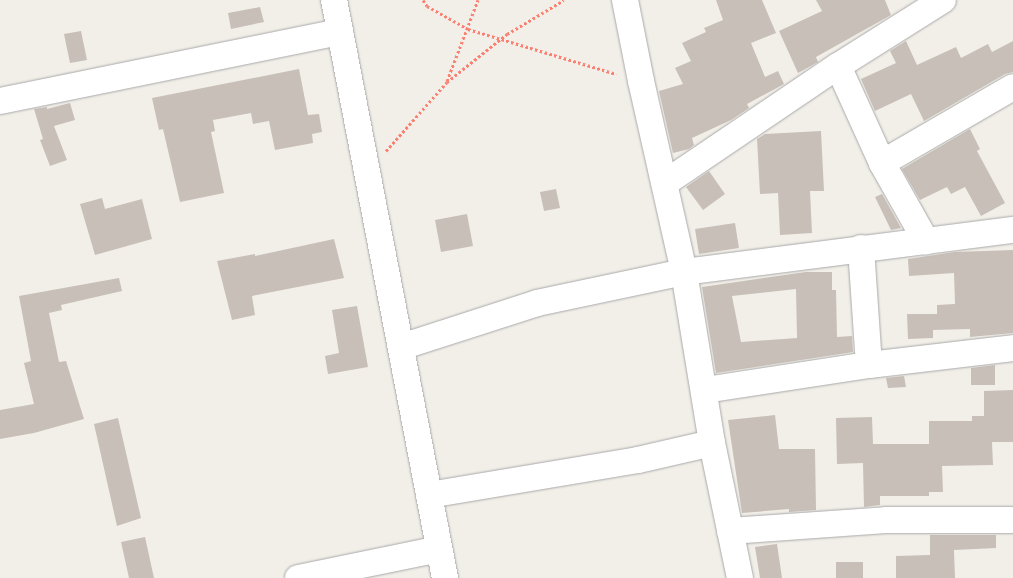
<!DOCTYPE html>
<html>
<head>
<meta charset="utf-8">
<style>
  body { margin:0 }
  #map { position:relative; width:1013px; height:578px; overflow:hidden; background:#f2efe9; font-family:Helvetica,sans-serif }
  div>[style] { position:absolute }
  .building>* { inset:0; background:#c7bfb8 }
  .path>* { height:3px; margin-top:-1.5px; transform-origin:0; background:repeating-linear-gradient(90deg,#fa8072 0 2.5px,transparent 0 5px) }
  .roads { filter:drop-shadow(0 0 1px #a9a9a9) drop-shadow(0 0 1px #a9a9a9) }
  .minor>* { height:26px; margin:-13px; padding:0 13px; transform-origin:13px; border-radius:13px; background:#fff }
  span { translate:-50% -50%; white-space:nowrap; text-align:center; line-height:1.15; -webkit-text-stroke:5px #fff; paint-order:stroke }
</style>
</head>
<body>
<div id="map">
  <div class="building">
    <i style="clip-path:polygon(716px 0,762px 0,776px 33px,751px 43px,765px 77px,778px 71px,784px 84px,747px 104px,749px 108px,731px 120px,692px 138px,694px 145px,689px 149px,673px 153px,659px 91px,683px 84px,675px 68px,691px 61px,682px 43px,706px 32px,704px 28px,723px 20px)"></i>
    <i style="clip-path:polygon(816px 0,885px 0,891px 15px,816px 57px,818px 62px,798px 73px,779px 31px,822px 11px)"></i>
    <i style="clip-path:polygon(260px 7px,264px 22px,231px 29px,228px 13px)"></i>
    <i style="clip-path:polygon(81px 31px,87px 60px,70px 63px,64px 34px)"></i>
    <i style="clip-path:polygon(906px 41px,917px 65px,956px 47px,961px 58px,988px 44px,992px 52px,1013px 41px,1013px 72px,1005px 74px,924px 121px,911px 94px,875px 111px,861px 79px,896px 63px,890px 51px)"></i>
    <i style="clip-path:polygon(299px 69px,308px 115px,319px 114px,322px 132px,312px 134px,313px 143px,275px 150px,269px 121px,253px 124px,251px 113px,213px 120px,215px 131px,211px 132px,224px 193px,180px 202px,163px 129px,159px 130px,152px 98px)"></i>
    <i style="clip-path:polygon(70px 103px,75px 120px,54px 126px,67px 160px,50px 166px,40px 140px,43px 139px,34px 109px,47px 107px,47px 109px)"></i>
    <i style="clip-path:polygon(970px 129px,980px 149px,977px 151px,1005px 203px,981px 216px,965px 187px,951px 194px,947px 187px,920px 200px,902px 169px)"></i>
    <i style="clip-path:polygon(821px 131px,824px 191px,810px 191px,812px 233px,780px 235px,778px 193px,760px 194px,757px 139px,765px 134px)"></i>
    <i style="clip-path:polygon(709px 171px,725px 194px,703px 210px,686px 187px)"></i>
    <i style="clip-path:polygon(556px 189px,560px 208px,544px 211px,540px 192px)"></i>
    <i style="clip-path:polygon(882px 194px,901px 228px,891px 230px,875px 197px)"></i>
    <i style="clip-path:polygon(102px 198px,105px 209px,142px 199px,152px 239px,95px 255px,80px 204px)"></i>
    <i style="clip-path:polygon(467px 214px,473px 246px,441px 252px,435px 220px)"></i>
    <i style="clip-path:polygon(735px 223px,739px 248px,699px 254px,695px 229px)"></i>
    <i style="clip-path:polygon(334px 239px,344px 278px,252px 296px,255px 315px,232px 320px,217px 261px,255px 254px,255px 256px)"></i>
    <i style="clip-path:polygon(1013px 250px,1013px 333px,970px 337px,970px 329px,933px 330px,933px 338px,908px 339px,907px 314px,937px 314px,937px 305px,955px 304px,954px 273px,909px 276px,908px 259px,955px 252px)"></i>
    <i style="clip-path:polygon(evenodd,806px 272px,832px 272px,832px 290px,836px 290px,837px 337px,852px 336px,853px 352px,716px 373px,702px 287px,806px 272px,796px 289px,797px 338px,741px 342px,732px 296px,796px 289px)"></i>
    <i style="clip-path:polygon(119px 278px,122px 291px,61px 305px,62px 310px,49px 313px,59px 362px,66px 361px,84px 419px,34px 433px,0 439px,0 410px,34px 404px,24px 363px,31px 361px,19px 296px)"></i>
    <i style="clip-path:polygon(357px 306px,368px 367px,328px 374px,325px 356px,339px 353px,332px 310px)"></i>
    <i style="clip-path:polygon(995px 365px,995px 385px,971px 385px,971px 368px)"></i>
    <i style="clip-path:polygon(904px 376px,906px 387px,888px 388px,886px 378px)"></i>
    <i style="clip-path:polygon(1013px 390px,1013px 442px,992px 442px,993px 465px,942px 466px,943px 492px,929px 492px,929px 496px,880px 496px,880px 505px,864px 507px,863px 463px,837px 464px,836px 418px,872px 417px,873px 444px,929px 444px,929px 421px,972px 421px,972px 416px,984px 416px,984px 391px)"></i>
    <i style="clip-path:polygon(775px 415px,779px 449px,815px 449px,816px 510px,789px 512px,789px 509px,742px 513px,728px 420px)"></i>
    <i style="clip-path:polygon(118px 418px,141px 518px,117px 526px,94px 424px)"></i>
    <i style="clip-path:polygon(930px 535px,996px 535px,996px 548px,954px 550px,955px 578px,896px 578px,896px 556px,930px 555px)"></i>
    <i style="clip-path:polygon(145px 537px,154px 578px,129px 578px,121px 542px)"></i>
    <i style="clip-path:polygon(777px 544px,782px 578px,760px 578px,755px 547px)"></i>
    <i style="clip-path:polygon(836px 562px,863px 562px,863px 578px,836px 578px)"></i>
  </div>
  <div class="path">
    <i style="left:423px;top:0;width:7px;rotate:56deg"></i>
    <i style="left:427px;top:6px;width:47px;rotate:29.3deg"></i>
    <i style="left:468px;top:29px;width:155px;rotate:16.9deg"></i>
    <i style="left:447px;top:81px;width:87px;rotate:-69.1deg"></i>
    <i style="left:386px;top:151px;width:92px;rotate:-48.5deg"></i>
    <i style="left:447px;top:82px;width:77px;rotate:-38.7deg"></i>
    <i style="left:507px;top:34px;width:66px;rotate:-30.8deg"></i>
  </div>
  <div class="roads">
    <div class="minor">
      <i style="left:334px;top:0;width:589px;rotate:79.13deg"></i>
      <i style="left:625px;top:0;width:83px;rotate:78.8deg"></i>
      <i style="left:641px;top:81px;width:196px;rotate:77.3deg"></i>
      <i style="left:684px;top:272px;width:173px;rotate:80.7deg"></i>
      <i style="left:712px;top:443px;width:138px;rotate:78.3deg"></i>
      <i style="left:838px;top:66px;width:107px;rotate:65.6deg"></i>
      <i style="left:882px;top:163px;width:90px;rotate:60.6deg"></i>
      <i style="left:0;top:101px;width:347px;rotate:-11.5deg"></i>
      <i style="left:882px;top:163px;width:151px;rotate:-30.1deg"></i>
      <i style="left:665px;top:183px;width:209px;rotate:-34.1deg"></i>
      <i style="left:838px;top:66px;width:124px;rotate:-32.2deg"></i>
      <i style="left:861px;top:248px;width:117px;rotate:86.1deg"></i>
      <i style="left:401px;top:347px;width:143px;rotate:-17.9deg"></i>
      <i style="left:537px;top:303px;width:150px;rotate:-11.9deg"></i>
      <i style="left:684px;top:272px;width:332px;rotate:-7.3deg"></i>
      <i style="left:705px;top:390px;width:166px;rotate:-8.7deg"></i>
      <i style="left:869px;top:365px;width:145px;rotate:-6.7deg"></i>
      <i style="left:429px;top:495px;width:212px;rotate:-9.5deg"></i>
      <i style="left:638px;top:460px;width:76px;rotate:-12.9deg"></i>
      <i style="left:730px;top:531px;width:156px;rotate:-4deg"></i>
      <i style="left:886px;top:520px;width:127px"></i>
      <i style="left:298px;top:578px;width:144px;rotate:-11.6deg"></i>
    </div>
  </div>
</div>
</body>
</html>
